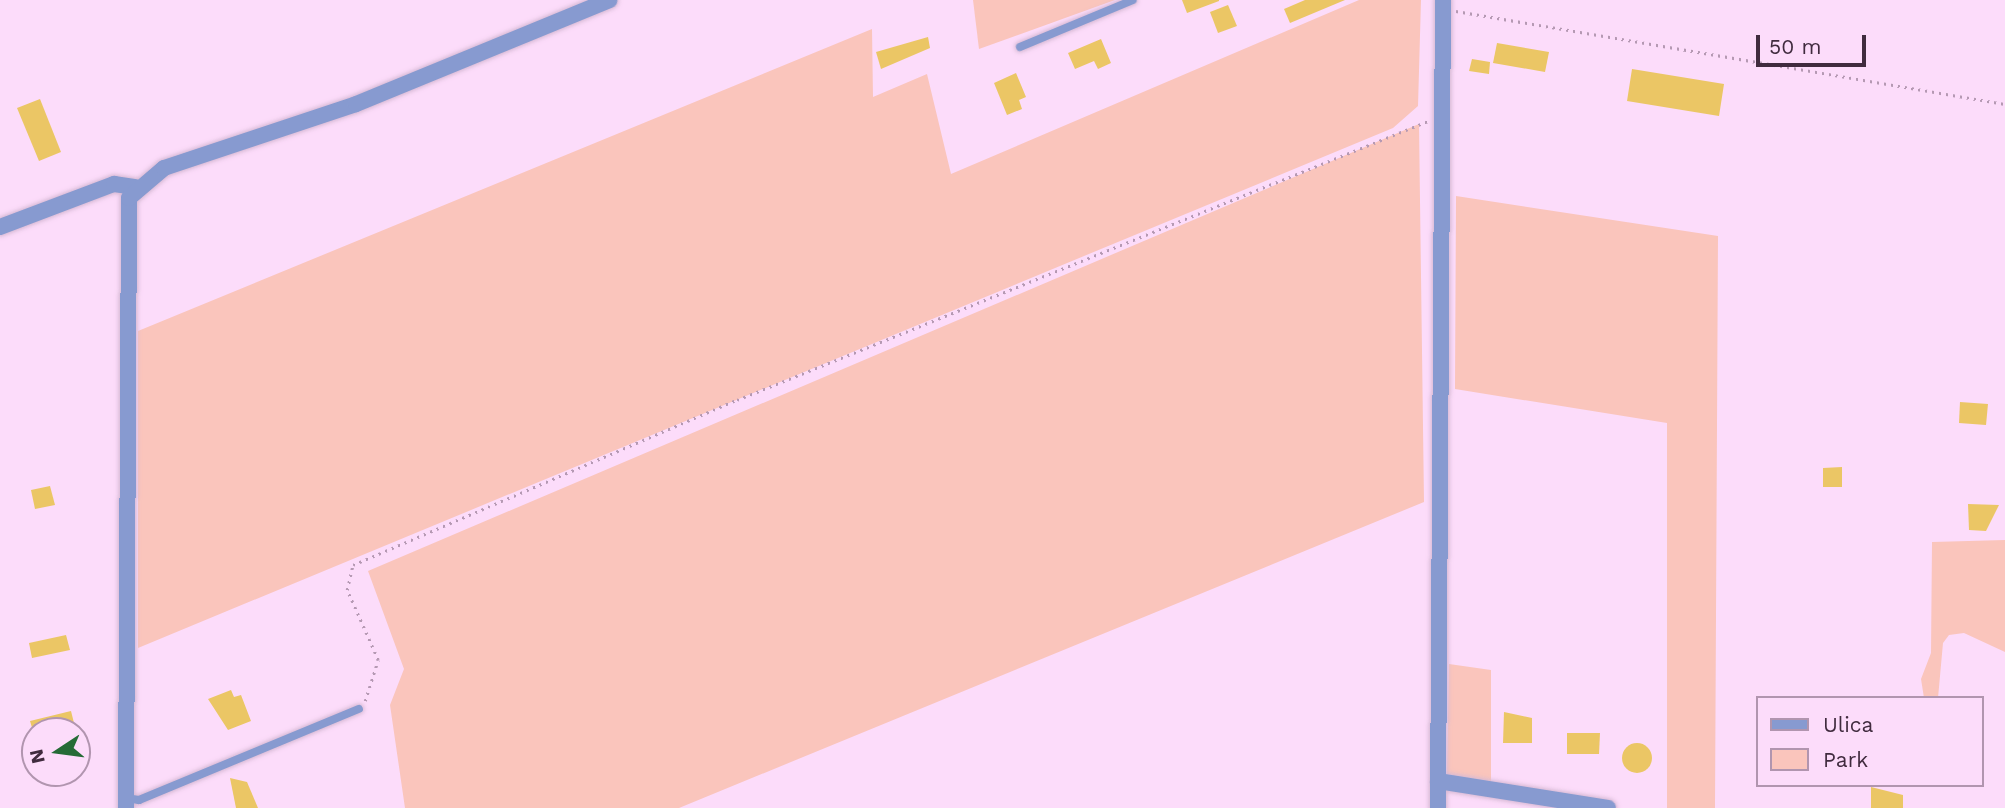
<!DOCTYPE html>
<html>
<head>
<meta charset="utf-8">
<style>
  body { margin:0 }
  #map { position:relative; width:2005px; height:808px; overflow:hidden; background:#fcdcfa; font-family:"Work Sans",sans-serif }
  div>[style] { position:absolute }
  .green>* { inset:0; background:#fac5bc }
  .building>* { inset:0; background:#ebc665 }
  .round { border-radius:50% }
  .path>* { height:2.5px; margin-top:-1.25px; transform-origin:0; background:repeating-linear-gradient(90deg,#b599b3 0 2px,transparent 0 7px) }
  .roads { filter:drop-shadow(0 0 2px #d6b9d4) drop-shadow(0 0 2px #d6b9d4) }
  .service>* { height:8px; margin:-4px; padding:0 4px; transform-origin:4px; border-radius:4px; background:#879ad0 }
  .minor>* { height:16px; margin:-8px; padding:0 8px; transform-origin:8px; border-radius:8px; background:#879ad0 }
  span { translate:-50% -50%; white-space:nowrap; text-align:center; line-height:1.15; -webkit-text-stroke:7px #fcdcfa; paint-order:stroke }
  .legend { position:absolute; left:1756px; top:696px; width:228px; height:91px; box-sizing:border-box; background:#fcdcfa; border:2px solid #b195af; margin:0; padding:9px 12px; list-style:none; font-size:21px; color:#402b3e }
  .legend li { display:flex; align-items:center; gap:14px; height:35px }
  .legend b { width:35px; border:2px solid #b195af }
  .north { position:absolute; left:21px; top:717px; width:70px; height:70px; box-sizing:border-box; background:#fcdcfa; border:2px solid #b195af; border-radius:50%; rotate:257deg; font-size:19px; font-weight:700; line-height:28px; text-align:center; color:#402b3e }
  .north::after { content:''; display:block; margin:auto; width:24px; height:32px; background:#256b36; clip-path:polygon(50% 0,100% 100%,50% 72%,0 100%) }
  .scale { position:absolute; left:1756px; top:35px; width:110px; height:32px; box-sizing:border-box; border:4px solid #402b3e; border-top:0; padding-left:9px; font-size:21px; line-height:24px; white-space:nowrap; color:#402b3e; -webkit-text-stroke:5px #fcdcfa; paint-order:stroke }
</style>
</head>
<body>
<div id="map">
  <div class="green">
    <i style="clip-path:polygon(973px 0,1115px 0,979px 49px)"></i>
    <i style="clip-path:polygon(1359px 0,1421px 0,1418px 106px,1393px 128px,138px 648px,138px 331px,872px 29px,873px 97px,927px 74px,951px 174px)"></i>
    <i style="clip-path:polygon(1419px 124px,1424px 502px,679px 808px,405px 808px,390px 705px,404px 669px,368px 571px)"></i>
    <i style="clip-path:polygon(1456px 196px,1718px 236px,1715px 808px,1667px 808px,1667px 423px,1455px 389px)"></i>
    <i style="clip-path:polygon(2005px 540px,2005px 652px,1964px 633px,1949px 635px,1943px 643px,1938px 698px,1924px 698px,1921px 679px,1931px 653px,1932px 542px)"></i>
    <i style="clip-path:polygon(1449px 664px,1491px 670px,1491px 783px,1447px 774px)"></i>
  </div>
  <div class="building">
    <i style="clip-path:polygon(1182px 0,1219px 0,1219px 1px,1187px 13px)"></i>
    <i style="clip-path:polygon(1305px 0,1345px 0,1290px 23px,1284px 9px)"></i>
    <i style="clip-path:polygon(1228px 5px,1237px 26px,1218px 33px,1210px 12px)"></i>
    <i style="clip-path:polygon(928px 37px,930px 48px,881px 69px,876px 52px)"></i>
    <i style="clip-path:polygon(1101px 39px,1111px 63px,1098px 69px,1094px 61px,1075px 69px,1068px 53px)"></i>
    <i style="clip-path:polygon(1497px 43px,1549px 52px,1545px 72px,1493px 63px)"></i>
    <i style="clip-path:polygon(1472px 59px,1490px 62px,1489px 74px,1469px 71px)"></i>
    <i style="clip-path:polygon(1632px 69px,1724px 84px,1719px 116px,1627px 101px)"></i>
    <i style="clip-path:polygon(1016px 73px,1026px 97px,1019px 100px,1022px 109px,1007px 115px,994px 83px)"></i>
    <i style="clip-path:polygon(40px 99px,61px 152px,39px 161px,17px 108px)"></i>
    <i style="clip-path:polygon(1960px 402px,1988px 404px,1986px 425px,1959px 423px)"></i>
    <i style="clip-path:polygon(1842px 467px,1842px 487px,1823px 487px,1823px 468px)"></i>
    <i style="clip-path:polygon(50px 486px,55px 505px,35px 509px,31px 490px)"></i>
    <i style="clip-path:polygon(1968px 504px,1999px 505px,1986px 531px,1969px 530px)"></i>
    <i style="clip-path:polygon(66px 635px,70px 650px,32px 658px,29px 643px)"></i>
    <i style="clip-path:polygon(231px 690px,234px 697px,241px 695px,251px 721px,228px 730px,208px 699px)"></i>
    <i style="clip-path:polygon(71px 711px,76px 731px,33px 731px,30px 721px)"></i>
    <i style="clip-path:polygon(1504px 712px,1532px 718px,1532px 743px,1503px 743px)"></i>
    <i style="clip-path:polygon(1567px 733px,1600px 733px,1599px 754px,1567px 754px)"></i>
    <i class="round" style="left:1622px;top:743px;width:30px;height:30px"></i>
    <i style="clip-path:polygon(230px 778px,247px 782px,258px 808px,236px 808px)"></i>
    <i style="clip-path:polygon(1871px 787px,1903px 795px,1903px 808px,1871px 808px)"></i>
  </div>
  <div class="path">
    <i style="left:1456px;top:11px;width:557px;rotate:9.61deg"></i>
    <i style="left:365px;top:701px;width:43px;rotate:-72.4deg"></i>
    <i style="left:378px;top:660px;width:77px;rotate:-113.9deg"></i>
    <i style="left:347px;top:590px;width:26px;rotate:-77deg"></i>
    <i style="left:353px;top:565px;width:418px;rotate:-23.3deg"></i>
    <i style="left:737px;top:400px;width:745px;rotate:-21.99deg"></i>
  </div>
  <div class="roads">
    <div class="service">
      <i style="left:1020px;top:47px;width:122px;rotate:-22.6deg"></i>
      <i style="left:126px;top:798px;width:13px;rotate:9deg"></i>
      <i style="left:139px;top:800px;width:238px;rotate:-22.5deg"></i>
    </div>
    <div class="minor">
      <i style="left:0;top:227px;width:122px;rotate:-20.7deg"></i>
      <i style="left:114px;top:184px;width:22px;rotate:8deg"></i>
      <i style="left:1438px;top:781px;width:172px;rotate:9deg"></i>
      <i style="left:126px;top:808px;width:610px;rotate:-89.72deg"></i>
      <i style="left:129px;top:198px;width:46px;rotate:-40.6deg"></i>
      <i style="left:164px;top:168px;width:202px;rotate:-18.4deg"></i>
      <i style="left:356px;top:104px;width:274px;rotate:-22.3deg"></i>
      <i style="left:1438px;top:808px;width:808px;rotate:-89.65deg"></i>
    </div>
  </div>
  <ul class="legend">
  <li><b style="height:9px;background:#879ad0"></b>Ulica</li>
  <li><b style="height:19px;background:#fac5bc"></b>Park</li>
  </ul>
  <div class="north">N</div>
  <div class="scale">50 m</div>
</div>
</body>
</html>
